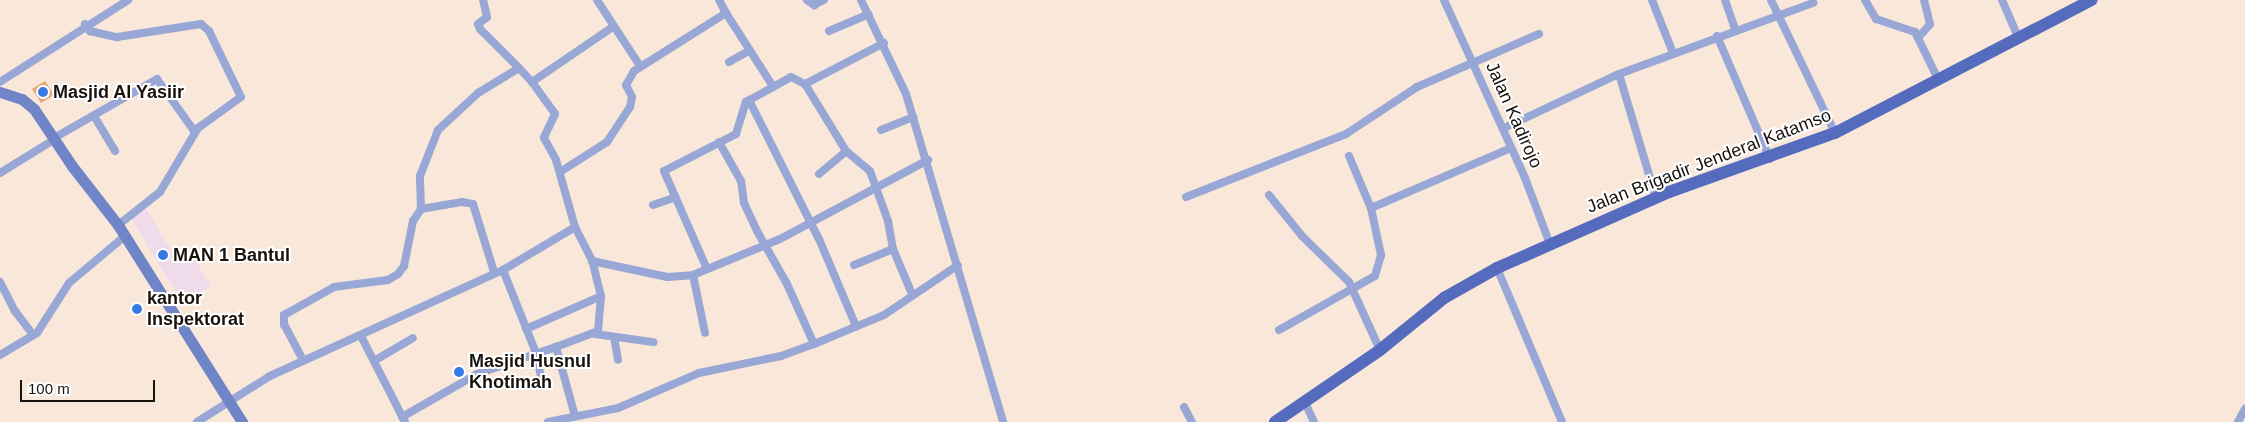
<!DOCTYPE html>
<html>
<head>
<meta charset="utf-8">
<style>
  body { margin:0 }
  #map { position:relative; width:2245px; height:422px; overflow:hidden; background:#f9e8da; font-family:Helvetica,sans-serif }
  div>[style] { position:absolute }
  .education>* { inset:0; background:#efdbe9 }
  .building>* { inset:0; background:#e2a978 }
  .minor>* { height:8px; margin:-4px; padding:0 4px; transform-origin:4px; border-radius:4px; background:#98a7d5 }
  .secondary>* { height:11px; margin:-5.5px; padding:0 5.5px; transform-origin:5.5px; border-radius:5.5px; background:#7085c8 }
  .primary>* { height:12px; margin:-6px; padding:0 6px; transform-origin:6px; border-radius:6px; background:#556bbd }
  .dots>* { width:14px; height:14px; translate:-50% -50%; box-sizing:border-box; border:2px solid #fff; border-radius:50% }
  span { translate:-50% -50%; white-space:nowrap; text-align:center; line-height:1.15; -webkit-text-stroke:4px #fff; paint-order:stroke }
  .poi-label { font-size:18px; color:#18120d; font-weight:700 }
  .left { translate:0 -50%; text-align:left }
  .street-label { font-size:18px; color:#18120d }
  .scale { position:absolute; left:20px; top:380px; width:135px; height:22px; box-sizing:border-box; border:2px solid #18120d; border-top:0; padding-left:6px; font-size:15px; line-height:18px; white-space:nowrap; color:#18120d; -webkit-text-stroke:4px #fff; paint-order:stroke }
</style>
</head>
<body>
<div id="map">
  <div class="education">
    <i style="clip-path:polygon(146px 209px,176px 258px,189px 250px,211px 286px,182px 303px,131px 218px)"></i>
  </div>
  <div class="building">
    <i style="clip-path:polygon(45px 81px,54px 95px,41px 103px,32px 89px)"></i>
  </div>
  <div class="minor">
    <i style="left:597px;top:0;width:79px;rotate:56.9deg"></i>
    <i style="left:807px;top:0;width:9px;rotate:36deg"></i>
    <i style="left:814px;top:5px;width:11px;rotate:-27deg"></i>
    <i style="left:861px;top:0;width:104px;rotate:64.4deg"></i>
    <i style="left:906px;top:94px;width:342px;rotate:73.5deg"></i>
    <i style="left:1444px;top:0;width:196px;rotate:65.5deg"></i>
    <i style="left:1525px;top:178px;width:71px;rotate:69.3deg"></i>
    <i style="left:1652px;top:0;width:57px;rotate:68.4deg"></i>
    <i style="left:1725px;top:0;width:31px;rotate:71deg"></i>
    <i style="left:1771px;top:0;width:148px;rotate:64.3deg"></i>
    <i style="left:1865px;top:0;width:22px;rotate:60deg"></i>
    <i style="left:1876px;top:19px;width:41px;rotate:18.4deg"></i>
    <i style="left:1915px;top:32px;width:52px;rotate:63.9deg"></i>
    <i style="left:2002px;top:0;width:40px;rotate:66.6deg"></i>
    <i style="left:726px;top:13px;width:85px;rotate:57.4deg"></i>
    <i style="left:85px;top:24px;width:9px;rotate:54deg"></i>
    <i style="left:90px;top:31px;width:28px;rotate:13deg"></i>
    <i style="left:117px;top:37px;width:85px;rotate:-8.8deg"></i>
    <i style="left:201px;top:24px;width:11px;rotate:41deg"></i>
    <i style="left:209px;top:31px;width:73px;rotate:64.1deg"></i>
    <i style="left:241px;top:97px;width:53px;rotate:144.2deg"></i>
    <i style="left:198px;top:128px;width:74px;rotate:120.7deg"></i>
    <i style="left:160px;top:192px;width:53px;rotate:141.8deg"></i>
    <i style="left:829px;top:31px;width:43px;rotate:-23deg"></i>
    <i style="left:1717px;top:36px;width:134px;rotate:66.7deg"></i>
    <i style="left:1918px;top:38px;width:18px;rotate:-49deg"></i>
    <i style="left:1930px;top:24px;width:25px;rotate:-104deg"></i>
    <i style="left:729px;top:62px;width:23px;rotate:-29deg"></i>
    <i style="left:519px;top:68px;width:19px;rotate:47deg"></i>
    <i style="left:532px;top:82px;width:99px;rotate:-34.3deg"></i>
    <i style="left:0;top:82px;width:152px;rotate:-32.6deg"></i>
    <i style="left:532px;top:82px;width:39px;rotate:54deg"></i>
    <i style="left:555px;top:114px;width:26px;rotate:115deg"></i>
    <i style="left:544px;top:138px;width:25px;rotate:61deg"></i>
    <i style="left:556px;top:160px;width:70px;rotate:74.2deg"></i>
    <i style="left:575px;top:227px;width:38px;rotate:63deg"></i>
    <i style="left:592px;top:261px;width:77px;rotate:12deg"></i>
    <i style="left:667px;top:277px;width:26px;rotate:-4deg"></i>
    <i style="left:693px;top:275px;width:94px;rotate:-22.5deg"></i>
    <i style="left:780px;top:239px;width:168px;rotate:-28.1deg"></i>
    <i style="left:805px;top:84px;width:89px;rotate:-27.4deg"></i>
    <i style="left:749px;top:100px;width:156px;rotate:63.3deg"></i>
    <i style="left:819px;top:239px;width:95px;rotate:67deg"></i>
    <i style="left:94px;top:116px;width:41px;rotate:59deg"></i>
    <i style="left:1504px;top:128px;width:127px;rotate:-25.2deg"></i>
    <i style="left:881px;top:130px;width:35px;rotate:-22deg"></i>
    <i style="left:54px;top:138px;width:119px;rotate:-29.8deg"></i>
    <i style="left:157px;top:79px;width:65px;rotate:54.4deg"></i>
    <i style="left:719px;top:142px;width:45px;rotate:60.6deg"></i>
    <i style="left:741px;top:181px;width:22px;rotate:82deg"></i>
    <i style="left:744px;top:203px;width:31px;rotate:65deg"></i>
    <i style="left:757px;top:231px;width:61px;rotate:60.5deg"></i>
    <i style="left:787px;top:284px;width:66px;rotate:65.8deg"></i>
    <i style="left:1349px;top:156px;width:56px;rotate:67.1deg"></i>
    <i style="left:560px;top:172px;width:56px;rotate:-32.6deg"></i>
    <i style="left:607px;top:142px;width:42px;rotate:-56.7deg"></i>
    <i style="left:630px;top:107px;width:10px;rotate:-79deg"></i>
    <i style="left:632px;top:97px;width:13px;rotate:-117deg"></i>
    <i style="left:626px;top:85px;width:16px;rotate:-60deg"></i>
    <i style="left:634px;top:71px;width:109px;rotate:-32.2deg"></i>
    <i style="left:726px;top:13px;width:15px;rotate:-118deg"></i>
    <i style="left:0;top:173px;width:65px;rotate:-31.7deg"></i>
    <i style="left:819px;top:174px;width:35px;rotate:-40deg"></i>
    <i style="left:1269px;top:195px;width:53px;rotate:51.2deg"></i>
    <i style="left:1302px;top:236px;width:66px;rotate:44.4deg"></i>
    <i style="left:1349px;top:282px;width:75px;rotate:65.5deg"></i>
    <i style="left:1186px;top:197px;width:172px;rotate:-21.5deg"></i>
    <i style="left:1346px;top:134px;width:85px;rotate:-33.5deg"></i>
    <i style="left:1417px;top:87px;width:133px;rotate:-23.5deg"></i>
    <i style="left:1656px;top:198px;width:129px;rotate:-106.6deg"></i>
    <i style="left:1619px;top:74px;width:207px;rotate:-20.1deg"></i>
    <i style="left:653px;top:205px;width:24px;rotate:-19deg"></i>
    <i style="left:421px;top:209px;width:42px;rotate:-9.7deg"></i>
    <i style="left:462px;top:202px;width:11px;rotate:10deg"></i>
    <i style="left:473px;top:204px;width:71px;rotate:72.8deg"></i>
    <i style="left:854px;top:265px;width:42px;rotate:-22.3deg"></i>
    <i style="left:1497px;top:268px;width:167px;rotate:67.1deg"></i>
    <i style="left:707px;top:269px;width:107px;rotate:-113.7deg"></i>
    <i style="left:664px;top:171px;width:81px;rotate:-27.2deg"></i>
    <i style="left:736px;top:134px;width:34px;rotate:-73deg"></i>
    <i style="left:746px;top:102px;width:51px;rotate:-29.1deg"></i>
    <i style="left:791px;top:77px;width:16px;rotate:27deg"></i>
    <i style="left:805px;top:84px;width:79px;rotate:58.5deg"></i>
    <i style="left:846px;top:151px;width:31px;rotate:40deg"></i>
    <i style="left:870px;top:171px;width:53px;rotate:70.2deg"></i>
    <i style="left:888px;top:221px;width:28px;rotate:80deg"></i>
    <i style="left:893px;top:249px;width:49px;rotate:67.1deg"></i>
    <i style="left:503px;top:270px;width:89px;rotate:68.3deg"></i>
    <i style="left:536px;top:353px;width:29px;rotate:78deg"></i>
    <i style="left:693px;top:275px;width:59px;rotate:78.3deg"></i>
    <i style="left:0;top:282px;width:33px;rotate:63deg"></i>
    <i style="left:15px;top:311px;width:30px;rotate:53deg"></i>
    <i style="left:526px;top:329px;width:82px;rotate:-23.7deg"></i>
    <i style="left:1279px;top:330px;width:110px;rotate:-29.4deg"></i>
    <i style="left:1375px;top:276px;width:22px;rotate:-74deg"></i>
    <i style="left:1381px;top:255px;width:48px;rotate:-102deg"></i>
    <i style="left:1371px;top:208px;width:152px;rotate:-23.2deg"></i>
    <i style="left:595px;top:334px;width:59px;rotate:7.9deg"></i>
    <i style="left:361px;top:336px;width:97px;rotate:62.9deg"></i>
    <i style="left:614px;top:337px;width:23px;rotate:80deg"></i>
    <i style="left:0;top:355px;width:43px;rotate:-30.7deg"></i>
    <i style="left:37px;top:333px;width:59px;rotate:-57.4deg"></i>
    <i style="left:69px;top:283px;width:73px;rotate:-40deg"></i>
    <i style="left:303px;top:360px;width:40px;rotate:-118deg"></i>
    <i style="left:284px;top:325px;width:10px;rotate:-90deg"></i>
    <i style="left:284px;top:315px;width:57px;rotate:-29.2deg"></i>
    <i style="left:334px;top:287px;width:54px;rotate:-7.4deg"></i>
    <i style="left:388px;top:280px;width:12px;rotate:-31deg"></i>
    <i style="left:398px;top:274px;width:10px;rotate:-53deg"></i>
    <i style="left:404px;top:266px;width:46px;rotate:-78.7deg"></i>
    <i style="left:413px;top:221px;width:14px;rotate:-56deg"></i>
    <i style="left:421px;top:209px;width:33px;rotate:-92deg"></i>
    <i style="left:420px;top:176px;width:49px;rotate:-68.6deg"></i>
    <i style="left:438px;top:130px;width:54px;rotate:-42.8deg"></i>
    <i style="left:478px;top:93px;width:48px;rotate:-31.4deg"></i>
    <i style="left:519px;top:68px;width:55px;rotate:-135deg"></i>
    <i style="left:480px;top:29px;width:5px;rotate:-112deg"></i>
    <i style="left:478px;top:24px;width:11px;rotate:-38deg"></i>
    <i style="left:487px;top:17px;width:17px;rotate:-103deg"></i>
    <i style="left:374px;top:361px;width:45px;rotate:-30.5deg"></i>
    <i style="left:1305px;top:402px;width:22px;rotate:66deg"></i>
    <i style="left:1184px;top:407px;width:17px;rotate:62deg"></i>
    <i style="left:575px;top:416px;width:72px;rotate:-105.4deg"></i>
    <i style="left:556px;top:347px;width:45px;rotate:-20.9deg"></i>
    <i style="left:598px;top:331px;width:35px;rotate:-85deg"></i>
    <i style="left:601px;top:296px;width:36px;rotate:-104deg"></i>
    <i style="left:402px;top:417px;width:86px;rotate:-29.8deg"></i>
    <i style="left:477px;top:374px;width:83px;rotate:-18.9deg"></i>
    <i style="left:197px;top:422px;width:86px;rotate:-32.2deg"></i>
    <i style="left:270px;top:376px;width:256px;rotate:-24.5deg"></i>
    <i style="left:503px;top:270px;width:84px;rotate:-30.8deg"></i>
    <i style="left:548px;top:422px;width:71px;rotate:-11.3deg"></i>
    <i style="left:618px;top:408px;width:88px;rotate:-23.4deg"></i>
    <i style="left:699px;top:373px;width:84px;rotate:-11.7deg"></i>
    <i style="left:781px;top:356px;width:35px;rotate:-20deg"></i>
    <i style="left:814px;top:344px;width:76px;rotate:-22.5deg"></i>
    <i style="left:884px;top:315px;width:89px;rotate:-34deg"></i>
    <i style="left:2238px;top:422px;width:15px;rotate:-62deg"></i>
  </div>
  <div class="secondary">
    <i style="left:0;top:92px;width:23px;rotate:18deg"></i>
    <i style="left:22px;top:99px;width:16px;rotate:40deg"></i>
    <i style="left:34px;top:109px;width:69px;rotate:56.3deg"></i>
    <i style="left:72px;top:166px;width:75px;rotate:52.1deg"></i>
    <i style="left:118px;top:225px;width:233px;rotate:57.8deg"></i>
  </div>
  <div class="primary">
    <i style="left:1275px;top:422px;width:127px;rotate:-34.4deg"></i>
    <i style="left:1380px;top:350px;width:82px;rotate:-39.1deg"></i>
    <i style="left:1444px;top:298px;width:61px;rotate:-29.5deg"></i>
    <i style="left:1497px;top:268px;width:188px;rotate:-23.8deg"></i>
    <i style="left:1669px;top:192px;width:176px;rotate:-19.6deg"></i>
    <i style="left:1835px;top:133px;width:289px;rotate:-27.4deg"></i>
  </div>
  <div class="dots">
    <i style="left:43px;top:92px;background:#3678e6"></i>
    <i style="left:163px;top:255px;background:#3678e6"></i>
    <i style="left:137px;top:309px;background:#3678e6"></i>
    <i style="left:459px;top:372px;background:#3678e6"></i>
  </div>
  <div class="poi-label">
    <span class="left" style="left:53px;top:92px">Masjid Al Yasiir</span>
    <span class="left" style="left:173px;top:255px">MAN 1 Bantul</span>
    <span class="left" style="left:147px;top:309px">kantor<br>Inspektorat</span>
    <span class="left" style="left:469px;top:372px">Masjid Husnul<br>Khotimah</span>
  </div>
  <div class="street-label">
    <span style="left:1514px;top:115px;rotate:66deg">Jalan Kadirojo</span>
    <span style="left:1709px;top:161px;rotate:-21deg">Jalan Brigadir Jenderal Katamso</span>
  </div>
  <div class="scale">100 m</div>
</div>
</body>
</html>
